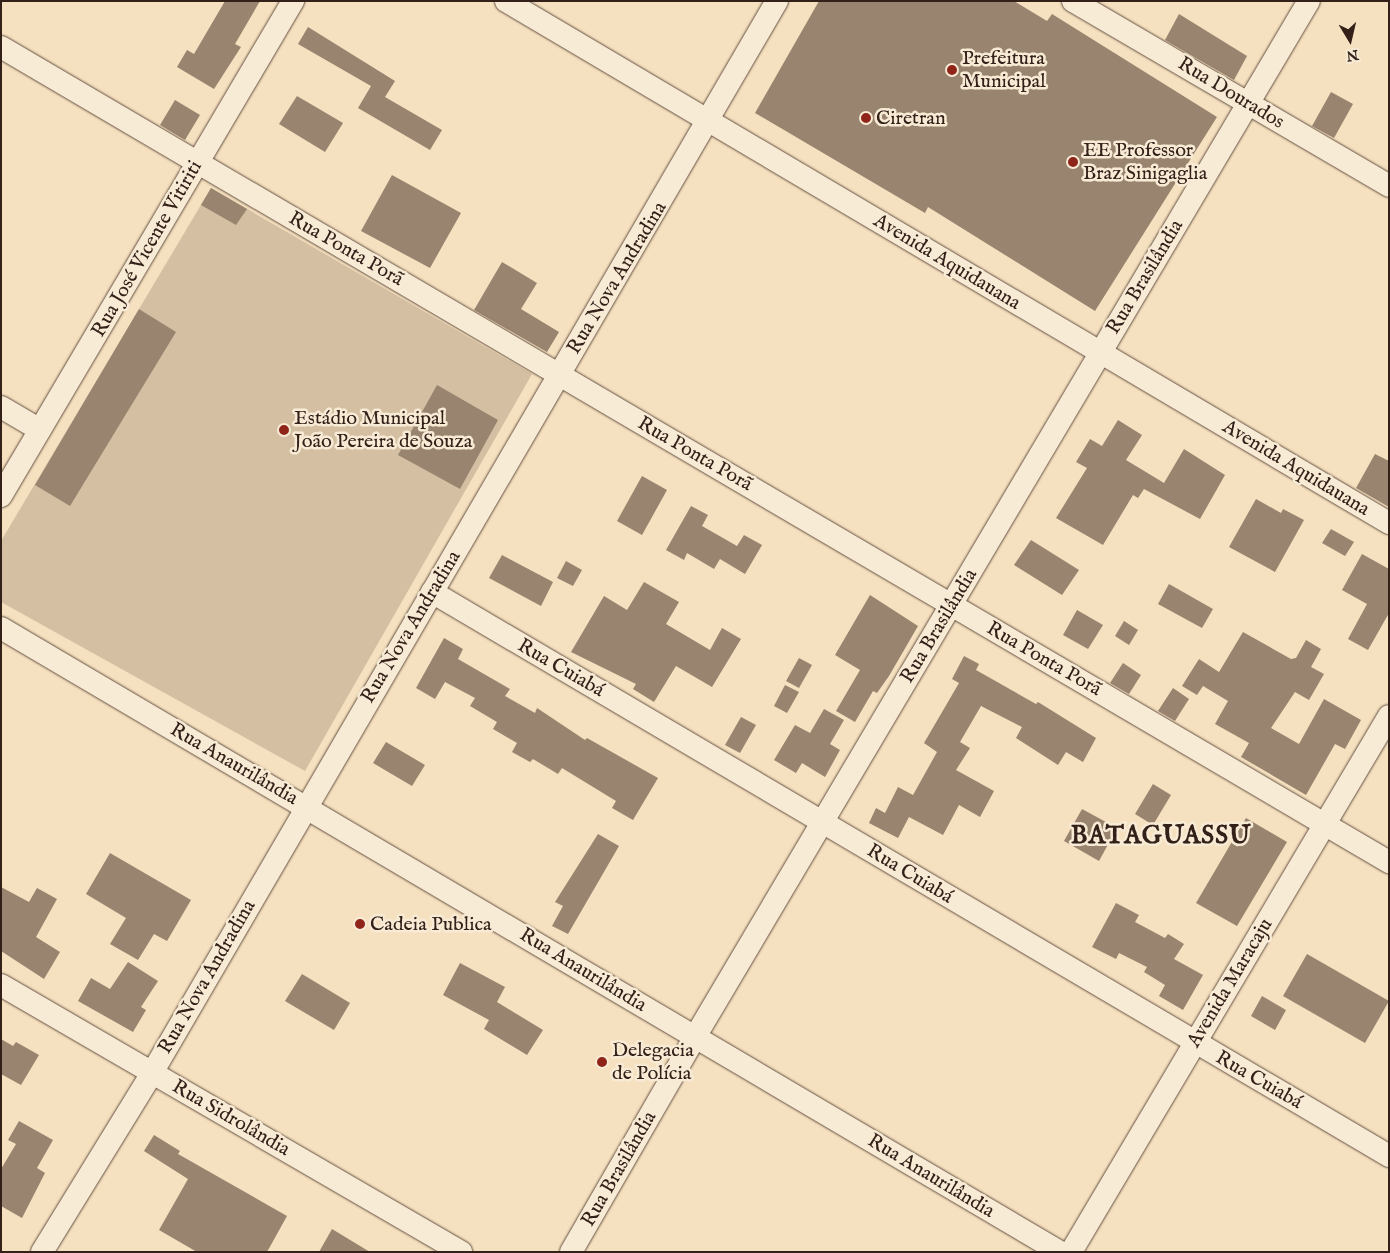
<!DOCTYPE html>
<html>
<head>
<meta charset="utf-8">
<style>
  body { margin:0 }
  #map { position:relative; width:1390px; height:1253px; overflow:hidden; background:#f5e0bf; font-family:"IM FELL English",serif }
  div>[style] { position:absolute }
  .green>* { inset:0; background:#d4bfa3 }
  .building>* { inset:0; background:#98846f }
  .roads { filter:drop-shadow(0 0 1px #645042) drop-shadow(0 0 1px #645042) }
  .minor>* { height:22px; margin:-11px; padding:0 11px; transform-origin:11px; border-radius:11px; background:#f8ebd5 }
  .dots>* { width:14px; height:14px; translate:-50% -50%; box-sizing:border-box; border:2px solid #f8ebd5; border-radius:50% }
  span { translate:-50% -50%; white-space:nowrap; text-align:center; line-height:1.15; -webkit-text-stroke:5px #f8ebd5; paint-order:stroke }
  .poi-label { font-size:20px; color:#332019 }
  .left { translate:0 -50%; text-align:left }
  .street-label { font-size:20px; color:#332019 }
  .district-label { font-size:25px; color:#332019; font-weight:700; letter-spacing:1px }
  .frame { position:absolute; inset:0; border:2px solid #332019; pointer-events:none }
  .north { position:absolute; left:1325px; top:15px; width:50px; height:50px; -webkit-text-stroke:4px #f8ebd5; paint-order:stroke; rotate:171deg; font-size:14px; font-weight:700; line-height:20px; text-align:center; color:#332019 }
  .north::after { content:''; display:block; margin:auto; width:18px; height:22px; background:#332019; clip-path:polygon(50% 0,100% 100%,50% 72%,0 100%) }
</style>
</head>
<body>
<div id="map">
  <div class="green">
    <i style="clip-path:polygon(211px 188px,532px 374px,305px 771px,1px 602px,1px 541px)"></i>
  </div>
  <div class="building">
    <i style="clip-path:polygon(225px 1px,260px 1px,235px 44px,241px 47px,214px 89px,177px 67px,187px 50px,194px 54px)"></i>
    <i style="clip-path:polygon(819px 1px,1014px 1px,1047px 21px,1052px 14px,1217px 117px,1095px 311px,928px 207px,925px 213px,755px 113px)"></i>
    <i style="clip-path:polygon(1179px 14px,1247px 56px,1234px 80px,1165px 40px)"></i>
    <i style="clip-path:polygon(308px 27px,395px 81px,385px 97px,442px 130px,430px 150px,358px 108px,371px 86px,298px 44px)"></i>
    <i style="clip-path:polygon(1331px 92px,1353px 104px,1334px 138px,1312px 126px)"></i>
    <i style="clip-path:polygon(297px 96px,343px 123px,325px 152px,279px 124px)"></i>
    <i style="clip-path:polygon(175px 100px,200px 115px,185px 140px,160px 125px)"></i>
    <i style="clip-path:polygon(392px 175px,461px 213px,430px 268px,361px 231px)"></i>
    <i style="clip-path:polygon(211px 188px,247px 209px,236px 225px,201px 205px)"></i>
    <i style="clip-path:polygon(502px 262px,537px 283px,521px 309px,559px 332px,547px 352px,474px 310px)"></i>
    <i style="clip-path:polygon(139px 309px,176px 332px,70px 506px,35px 485px)"></i>
    <i style="clip-path:polygon(437px 385px,498px 420px,460px 489px,398px 455px)"></i>
    <i style="clip-path:polygon(1118px 420px,1142px 435px,1126px 460px,1164px 483px,1184px 449px,1225px 475px,1200px 519px,1144px 489px,1138px 498px,1133px 495px,1103px 545px,1056px 518px,1087px 468px,1076px 462px,1090px 439px,1102px 446px)"></i>
    <i style="clip-path:polygon(1375px 454px,1389px 461px,1389px 507px,1356px 488px)"></i>
    <i style="clip-path:polygon(642px 476px,667px 490px,642px 535px,617px 521px)"></i>
    <i style="clip-path:polygon(1256px 499px,1281px 513px,1283px 509px,1304px 520px,1275px 572px,1229px 547px)"></i>
    <i style="clip-path:polygon(691px 506px,708px 515px,702px 526px,737px 546px,744px 535px,762px 545px,745px 574px,720px 559px,714px 569px,687px 553px,684px 560px,666px 550px)"></i>
    <i style="clip-path:polygon(1331px 529px,1354px 542px,1345px 556px,1322px 543px)"></i>
    <i style="clip-path:polygon(1031px 540px,1079px 570px,1062px 595px,1014px 565px)"></i>
    <i style="clip-path:polygon(1362px 554px,1389px 569px,1389px 613px,1368px 650px,1348px 639px,1367px 604px,1342px 590px)"></i>
    <i style="clip-path:polygon(502px 555px,553px 582px,541px 606px,489px 578px)"></i>
    <i style="clip-path:polygon(566px 561px,582px 570px,573px 586px,557px 578px)"></i>
    <i style="clip-path:polygon(644px 582px,679px 602px,666px 624px,710px 650px,722px 628px,741px 639px,712px 687px,676px 666px,654px 702px,633px 689px,636px 684px,571px 652px,604px 596px,627px 610px)"></i>
    <i style="clip-path:polygon(1169px 584px,1213px 609px,1202px 628px,1158px 604px)"></i>
    <i style="clip-path:polygon(870px 595px,918px 626px,889px 676px,877px 693px,873px 691px,855px 722px,836px 711px,860px 670px,835px 655px)"></i>
    <i style="clip-path:polygon(1077px 610px,1103px 625px,1088px 649px,1063px 635px)"></i>
    <i style="clip-path:polygon(1124px 621px,1138px 630px,1129px 645px,1115px 636px)"></i>
    <i style="clip-path:polygon(1243px 632px,1291px 659px,1296px 658px,1306px 640px,1321px 649px,1311px 667px,1324px 674px,1309px 700px,1295px 692px,1271px 728px,1299px 744px,1324px 699px,1361px 720px,1345px 749px,1335px 744px,1306px 795px,1241px 757px,1249px 743px,1215px 724px,1228px 701px,1203px 686px,1197px 695px,1182px 686px,1199px 659px,1219px 672px)"></i>
    <i style="clip-path:polygon(444px 638px,463px 649px,458px 659px,510px 689px,505px 696px,535px 713px,537px 708px,585px 740px,587px 738px,658px 778px,633px 820px,612px 808px,616px 801px,562px 768px,558px 774px,533px 759px,530px 762px,512px 752px,517px 743px,493px 729px,497px 722px,470px 706px,475px 698px,445px 682px,435px 699px,416px 688px)"></i>
    <i style="clip-path:polygon(964px 656px,979px 664px,976px 670px,1036px 704px,1038px 702px,1096px 738px,1083px 762px,1066px 752px,1058px 765px,1016px 738px,1022px 727px,981px 706px,960px 742px,970px 748px,956px 770px,994px 791px,980px 817px,959px 805px,943px 835px,909px 817px,898px 838px,869px 823px,876px 808px,885px 813px,898px 787px,913px 795px,937px 752px,924px 743px,959px 683px,952px 679px)"></i>
    <i style="clip-path:polygon(799px 658px,812px 665px,799px 688px,786px 681px)"></i>
    <i style="clip-path:polygon(1123px 663px,1141px 675px,1129px 694px,1110px 683px)"></i>
    <i style="clip-path:polygon(785px 685px,799px 692px,787px 713px,774px 706px)"></i>
    <i style="clip-path:polygon(1173px 688px,1189px 699px,1175px 721px,1158px 711px)"></i>
    <i style="clip-path:polygon(824px 709px,844px 720px,830px 744px,840px 750px,825px 777px,802px 763px,796px 773px,774px 760px,795px 725px,810px 733px)"></i>
    <i style="clip-path:polygon(741px 717px,756px 725px,740px 753px,725px 745px)"></i>
    <i style="clip-path:polygon(386px 742px,425px 765px,412px 786px,373px 763px)"></i>
    <i style="clip-path:polygon(1153px 784px,1171px 795px,1153px 825px,1135px 814px)"></i>
    <i style="clip-path:polygon(1082px 809px,1117px 828px,1099px 861px,1064px 841px)"></i>
    <i style="clip-path:polygon(1246px 818px,1287px 842px,1237px 926px,1196px 903px)"></i>
    <i style="clip-path:polygon(598px 834px,619px 846px,568px 934px,552px 926px,563px 906px,555px 902px)"></i>
    <i style="clip-path:polygon(110px 853px,191px 900px,167px 941px,154px 934px,138px 960px,110px 944px,126px 918px,86px 894px)"></i>
    <i style="clip-path:polygon(1px 887px,29px 902px,37px 888px,57px 899px,36px 937px,60px 952px,44px 979px,1px 951px)"></i>
    <i style="clip-path:polygon(1116px 903px,1139px 915px,1135px 922px,1165px 938px,1168px 934px,1184px 944px,1174px 959px,1203px 975px,1183px 1010px,1159px 996px,1165px 985px,1144px 972px,1147px 967px,1119px 953px,1116px 959px,1092px 947px)"></i>
    <i style="clip-path:polygon(1307px 954px,1389px 1001px,1365px 1043px,1283px 996px)"></i>
    <i style="clip-path:polygon(128px 962px,158px 981px,141px 1007px,146px 1010px,133px 1032px,78px 1001px,91px 978px,110px 989px)"></i>
    <i style="clip-path:polygon(460px 963px,505px 987px,497px 1002px,543px 1030px,527px 1055px,484px 1029px,489px 1020px,443px 995px)"></i>
    <i style="clip-path:polygon(302px 974px,350px 1003px,334px 1030px,285px 1001px)"></i>
    <i style="clip-path:polygon(1262px 996px,1286px 1010px,1275px 1030px,1251px 1016px)"></i>
    <i style="clip-path:polygon(1px 1039px,13px 1046px,16px 1042px,39px 1055px,21px 1085px,1px 1074px)"></i>
    <i style="clip-path:polygon(19px 1121px,53px 1140px,37px 1168px,45px 1173px,22px 1218px,1px 1206px,1px 1169px,16px 1144px,8px 1140px)"></i>
    <i style="clip-path:polygon(154px 1135px,180px 1151px,178px 1154px,287px 1216px,267px 1252px,197px 1252px,159px 1230px,188px 1179px,144px 1151px)"></i>
    <i style="clip-path:polygon(332px 1229px,370px 1252px,319px 1252px)"></i>
  </div>
  <div class="roads">
    <div class="minor">
      <i style="left:506px;top:1px;width:1026px;rotate:30.59deg"></i>
      <i style="left:1073px;top:1px;width:366px;rotate:30.3deg"></i>
      <i style="left:1px;top:47px;width:1610px;rotate:30.42deg"></i>
      <i style="left:1px;top:407px;width:45px;rotate:30.5deg"></i>
      <i style="left:1px;top:496px;width:575px;rotate:-59.46deg"></i>
      <i style="left:432px;top:592px;width:1111px;rotate:30.51deg"></i>
      <i style="left:1px;top:628px;width:1229px;rotate:30.51deg"></i>
      <i style="left:1px;top:985px;width:532px;rotate:30.13deg"></i>
      <i style="left:42px;top:1252px;width:210px;rotate:-58.4deg"></i>
      <i style="left:152px;top:1073px;width:1241px;rotate:-59.76deg"></i>
      <i style="left:571px;top:1252px;width:248px;rotate:-60deg"></i>
      <i style="left:695px;top:1037px;width:1204px;rotate:-59.35deg"></i>
      <i style="left:1071px;top:1252px;width:623px;rotate:-59.32deg"></i>
    </div>
  </div>
  <div class="dots">
    <i style="left:952px;top:70px;background:#8f2418"></i>
    <i style="left:866px;top:118px;background:#8f2418"></i>
    <i style="left:1073px;top:162px;background:#8f2418"></i>
    <i style="left:284px;top:430px;background:#8f2418"></i>
    <i style="left:360px;top:924px;background:#8f2418"></i>
    <i style="left:602px;top:1062px;background:#8f2418"></i>
  </div>
  <div class="poi-label">
    <span class="left" style="left:962px;top:70px">Prefeitura<br>Municipal</span>
    <span class="left" style="left:876px;top:118px">Ciretran</span>
    <span class="left" style="left:1083px;top:162px">EE Professor<br>Braz Sinigaglia</span>
    <span class="left" style="left:294px;top:430px">Estádio Municipal<br>João Pereira de Souza</span>
    <span class="left" style="left:370px;top:924px">Cadeia Publica</span>
    <span class="left" style="left:612px;top:1062px">Delegacia<br>de Polícia</span>
  </div>
  <div class="street-label">
    <span style="left:1231px;top:93px;rotate:31deg">Rua Dourados</span>
    <span style="left:147px;top:249px;rotate:-60deg">Rua José Vicente Vitiriti</span>
    <span style="left:346px;top:249px;rotate:30deg">Rua Ponta Porã</span>
    <span style="left:947px;top:262px;rotate:31deg">Avenida Aquidauana</span>
    <span style="left:1145px;top:277px;rotate:-59deg">Rua Brasilândia</span>
    <span style="left:617px;top:278px;rotate:-59deg">Rua Nova Andradina</span>
    <span style="left:695px;top:454px;rotate:30deg">Rua Ponta Porã</span>
    <span style="left:1296px;top:468px;rotate:31deg">Avenida Aquidauana</span>
    <span style="left:939px;top:626px;rotate:-59deg">Rua Brasilândia</span>
    <span style="left:411px;top:627px;rotate:-59deg">Rua Nova Andradina</span>
    <span style="left:1044px;top:659px;rotate:30deg">Rua Ponta Porã</span>
    <span style="left:561px;top:668px;rotate:30deg">Rua Cuiabá</span>
    <span style="left:234px;top:764px;rotate:30deg">Rua Anaurilândia</span>
    <span style="left:910px;top:874px;rotate:31deg">Rua Cuiabá</span>
    <span style="left:583px;top:970px;rotate:31deg">Rua Anaurilândia</span>
    <span style="left:207px;top:977px;rotate:-60deg">Rua Nova Andradina</span>
    <span style="left:1230px;top:983px;rotate:-59deg">Avenida Maracaju</span>
    <span style="left:1259px;top:1080px;rotate:30deg">Rua Cuiabá</span>
    <span style="left:231px;top:1118px;rotate:30deg">Rua Sidrolândia</span>
    <span style="left:619px;top:1169px;rotate:-60deg">Rua Brasilândia</span>
    <span style="left:931px;top:1176px;rotate:31deg">Rua Anaurilândia</span>
  </div>
  <div class="district-label">
    <span style="left:1161px;top:836px">BATAGUASSU</span>
  </div>
  <div class="frame"></div>
  <div class="north">N</div>
</div>
</body>
</html>
